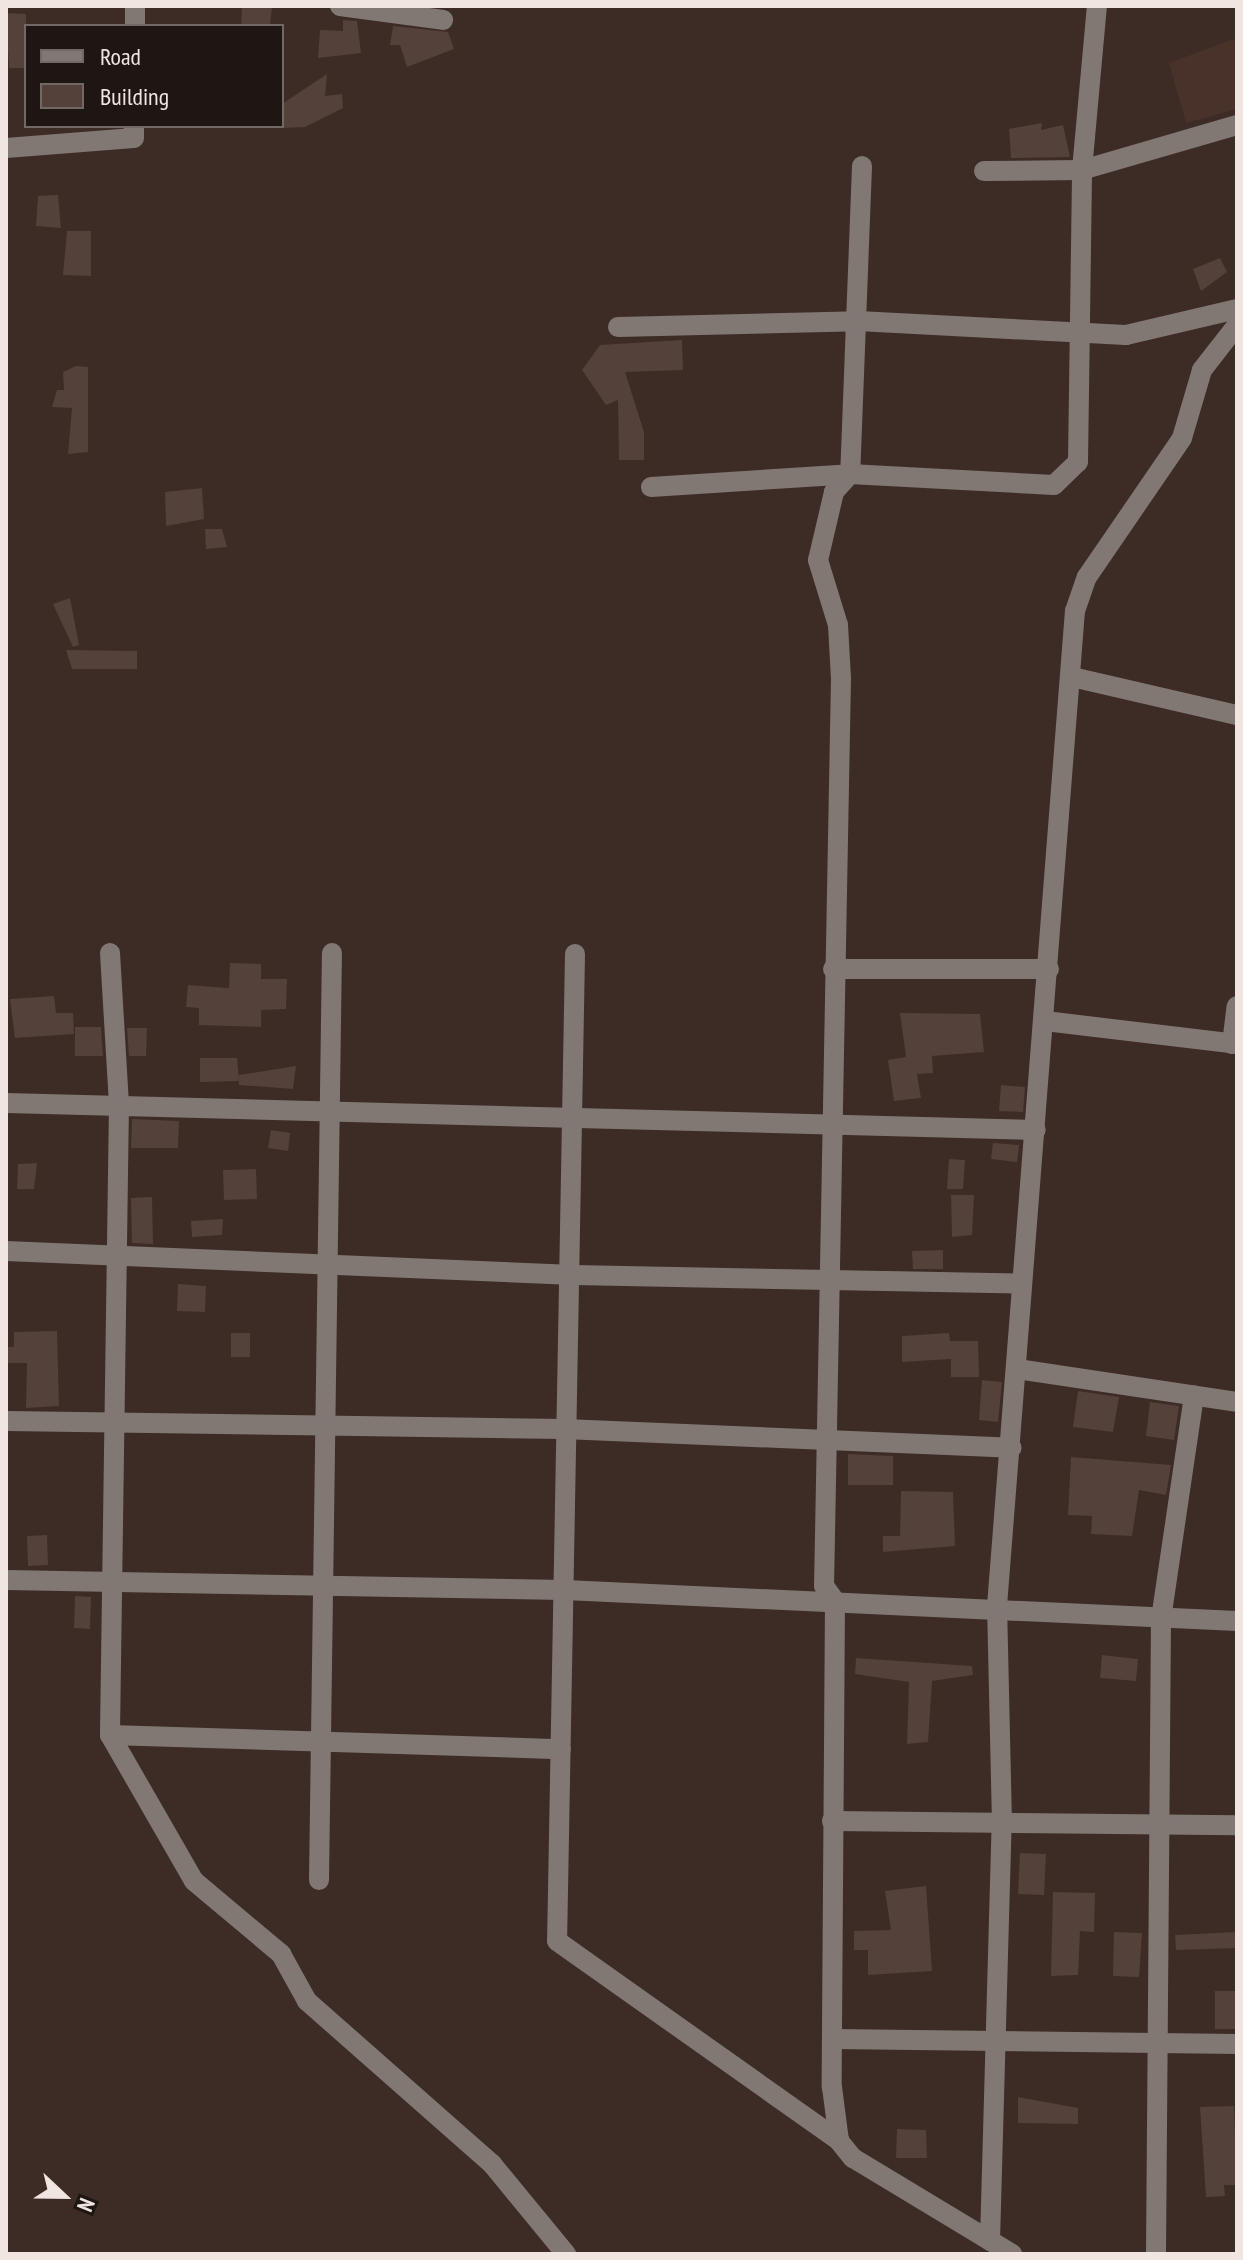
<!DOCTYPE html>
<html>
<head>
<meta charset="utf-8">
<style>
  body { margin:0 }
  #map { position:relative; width:1243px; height:2260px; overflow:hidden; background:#3c2c25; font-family:"PT Sans Narrow",sans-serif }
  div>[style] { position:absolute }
  .built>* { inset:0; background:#493229 }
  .building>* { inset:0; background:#53413a }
  .minor>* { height:20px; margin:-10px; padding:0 10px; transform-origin:10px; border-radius:10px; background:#817874 }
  span { translate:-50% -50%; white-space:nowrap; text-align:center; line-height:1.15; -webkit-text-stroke:6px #1e1613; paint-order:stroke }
  .frame { position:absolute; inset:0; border:8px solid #f0e5e0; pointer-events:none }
  .legend { position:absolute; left:24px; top:24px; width:260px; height:104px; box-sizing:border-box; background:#1e1613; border:2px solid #726965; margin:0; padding:10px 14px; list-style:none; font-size:24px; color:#f0e5e0 }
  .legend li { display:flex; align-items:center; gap:16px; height:40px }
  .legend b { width:40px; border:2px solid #726965 }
  .north { position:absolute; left:24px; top:2156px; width:80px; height:80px; -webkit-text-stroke:6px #1e1613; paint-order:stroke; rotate:112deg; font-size:22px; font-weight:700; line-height:32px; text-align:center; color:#f0e5e0 }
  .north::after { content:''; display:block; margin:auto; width:28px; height:36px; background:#f0e5e0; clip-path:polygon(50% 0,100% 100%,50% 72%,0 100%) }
</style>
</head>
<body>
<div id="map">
  <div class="built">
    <i style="clip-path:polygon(1237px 38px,1237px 109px,1186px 123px,1169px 63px)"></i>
  </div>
  <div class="building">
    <i style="clip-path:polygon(242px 6px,272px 7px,270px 26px,241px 26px)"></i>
    <i style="clip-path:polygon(6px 13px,26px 14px,26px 68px,9px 68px)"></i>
    <i style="clip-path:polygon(343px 20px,357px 21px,361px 53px,318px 58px,320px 30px,343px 31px)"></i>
    <i style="clip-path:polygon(393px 26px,448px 32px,454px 49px,407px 67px,400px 45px,390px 45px)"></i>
    <i style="clip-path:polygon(327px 74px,325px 96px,342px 94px,343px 108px,305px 127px,282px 128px,282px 104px)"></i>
    <i style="clip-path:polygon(1042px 123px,1041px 130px,1063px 125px,1070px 157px,1011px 158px,1009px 129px)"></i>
    <i style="clip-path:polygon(58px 195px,61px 228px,36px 226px,38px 196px)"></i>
    <i style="clip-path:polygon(67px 231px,91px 231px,91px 276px,63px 275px)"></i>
    <i style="clip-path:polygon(1220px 258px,1227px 272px,1201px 291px,1193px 269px)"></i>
    <i style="clip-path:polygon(682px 340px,683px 370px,625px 372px,644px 432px,644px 460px,619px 460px,618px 400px,606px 405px,582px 370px,600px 345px)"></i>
    <i style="clip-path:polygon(76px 366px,88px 367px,88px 452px,68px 454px,72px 408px,52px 407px,57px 390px,64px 390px,63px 372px)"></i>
    <i style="clip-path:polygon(202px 488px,204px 519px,166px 526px,165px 492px)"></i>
    <i style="clip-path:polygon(205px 529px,222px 529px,227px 547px,206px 549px)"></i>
    <i style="clip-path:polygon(70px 598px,79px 645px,73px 647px,53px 604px)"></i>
    <i style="clip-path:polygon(66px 650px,137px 651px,137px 669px,72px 669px)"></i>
    <i style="clip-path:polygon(230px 963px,261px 964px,261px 979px,287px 979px,286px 1009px,261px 1010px,261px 1027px,199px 1025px,199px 1008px,186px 1007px,188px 985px,229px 988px)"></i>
    <i style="clip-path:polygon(54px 996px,56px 1013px,73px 1013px,74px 1034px,15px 1038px,10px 999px)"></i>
    <i style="clip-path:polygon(900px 1013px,980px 1014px,984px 1052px,932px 1056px,933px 1073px,917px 1074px,921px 1098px,894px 1101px,888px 1060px,906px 1057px)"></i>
    <i style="clip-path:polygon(75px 1027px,101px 1027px,103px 1056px,75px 1056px)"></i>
    <i style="clip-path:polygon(127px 1028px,147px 1028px,146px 1056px,129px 1056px)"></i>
    <i style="clip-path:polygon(200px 1058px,237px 1058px,239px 1081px,200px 1082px)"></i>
    <i style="clip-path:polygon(296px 1066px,293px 1089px,239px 1085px,239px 1075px)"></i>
    <i style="clip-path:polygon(1001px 1085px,1025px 1087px,1023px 1112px,999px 1111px)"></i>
    <i style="clip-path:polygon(132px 1119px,179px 1121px,178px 1148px,131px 1148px)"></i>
    <i style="clip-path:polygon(271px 1130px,290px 1133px,288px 1151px,268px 1148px)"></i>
    <i style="clip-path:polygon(993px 1143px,1019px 1145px,1017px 1162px,991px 1159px)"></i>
    <i style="clip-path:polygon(949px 1159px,965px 1160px,963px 1189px,947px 1189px)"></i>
    <i style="clip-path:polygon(37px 1163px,34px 1189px,17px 1189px,18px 1164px)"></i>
    <i style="clip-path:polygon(256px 1169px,257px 1199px,224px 1200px,223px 1170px)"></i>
    <i style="clip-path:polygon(951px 1195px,974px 1195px,972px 1235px,952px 1237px)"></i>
    <i style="clip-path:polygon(152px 1197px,153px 1244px,132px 1243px,131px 1198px)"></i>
    <i style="clip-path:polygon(223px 1219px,222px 1235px,192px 1237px,191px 1221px)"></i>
    <i style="clip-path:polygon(943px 1250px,943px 1269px,913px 1269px,912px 1251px)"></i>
    <i style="clip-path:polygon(178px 1284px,206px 1286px,205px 1312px,177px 1311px)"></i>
    <i style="clip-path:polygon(57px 1331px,59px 1406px,26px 1408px,27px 1363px,6px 1363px,6px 1347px,14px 1347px,14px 1332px)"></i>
    <i style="clip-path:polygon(231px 1333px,250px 1333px,250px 1357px,231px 1357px)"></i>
    <i style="clip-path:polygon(949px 1333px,950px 1341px,978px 1341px,979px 1377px,951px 1377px,951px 1359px,902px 1362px,902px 1336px)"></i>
    <i style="clip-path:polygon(982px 1380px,1002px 1382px,998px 1422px,979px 1420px)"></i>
    <i style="clip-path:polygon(1078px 1391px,1119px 1397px,1113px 1432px,1073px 1427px)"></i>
    <i style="clip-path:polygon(1150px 1402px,1179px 1406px,1174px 1440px,1146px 1436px)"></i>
    <i style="clip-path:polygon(848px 1454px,893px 1456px,893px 1485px,848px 1485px)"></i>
    <i style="clip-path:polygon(1071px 1457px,1171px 1465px,1166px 1495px,1139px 1490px,1132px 1536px,1091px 1534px,1092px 1516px,1068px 1515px)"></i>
    <i style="clip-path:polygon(901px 1491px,953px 1492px,955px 1546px,883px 1552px,883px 1536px,900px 1536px)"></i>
    <i style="clip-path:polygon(47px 1535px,48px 1565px,28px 1566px,27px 1536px)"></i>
    <i style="clip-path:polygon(75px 1596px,91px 1597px,90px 1629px,74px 1628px)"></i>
    <i style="clip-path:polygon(1102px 1655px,1138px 1659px,1136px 1681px,1100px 1678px)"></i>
    <i style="clip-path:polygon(856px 1658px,972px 1666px,973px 1675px,932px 1681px,928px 1742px,907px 1744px,909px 1682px,855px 1674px)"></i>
    <i style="clip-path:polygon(1020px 1853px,1046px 1854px,1044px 1895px,1018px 1894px)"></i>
    <i style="clip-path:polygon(926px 1886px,932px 1971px,868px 1975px,868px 1950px,854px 1950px,854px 1931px,891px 1930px,885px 1891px)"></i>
    <i style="clip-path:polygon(1053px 1892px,1095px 1893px,1094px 1932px,1080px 1931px,1078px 1975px,1051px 1976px)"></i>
    <i style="clip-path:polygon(1114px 1932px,1142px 1933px,1139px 1977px,1113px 1976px)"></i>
    <i style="clip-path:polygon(1237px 1932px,1237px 1948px,1176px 1950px,1175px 1935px)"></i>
    <i style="clip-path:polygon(1215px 1991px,1236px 1991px,1236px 2029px,1215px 2029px)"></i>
    <i style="clip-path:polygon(1018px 2097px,1078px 2108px,1078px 2124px,1018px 2123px)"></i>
    <i style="clip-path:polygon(1234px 2106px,1237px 2185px,1224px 2185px,1225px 2196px,1206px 2197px,1200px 2107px)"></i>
    <i style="clip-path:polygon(897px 2129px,926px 2130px,927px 2158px,896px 2158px)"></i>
  </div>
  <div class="minor">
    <i style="left:340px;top:6px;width:104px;rotate:7.7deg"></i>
    <i style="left:135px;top:26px;width:20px;rotate:-90deg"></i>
    <i style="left:6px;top:148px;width:128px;rotate:-4.5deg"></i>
    <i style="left:134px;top:138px;width:12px;rotate:-90deg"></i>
    <i style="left:862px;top:166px;width:308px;rotate:92.2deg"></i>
    <i style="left:850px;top:474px;width:24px;rotate:132deg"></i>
    <i style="left:834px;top:492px;width:70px;rotate:103.2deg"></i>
    <i style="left:818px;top:560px;width:68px;rotate:72.9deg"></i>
    <i style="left:838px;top:625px;width:53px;rotate:86.8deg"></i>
    <i style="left:841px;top:678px;width:908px;rotate:91.07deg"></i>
    <i style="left:824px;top:1586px;width:19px;rotate:54deg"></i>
    <i style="left:835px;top:1601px;width:486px;rotate:90.4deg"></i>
    <i style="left:832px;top:2087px;width:54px;rotate:82.6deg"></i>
    <i style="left:839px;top:2141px;width:22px;rotate:51deg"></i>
    <i style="left:853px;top:2158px;width:186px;rotate:31.1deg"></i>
    <i style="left:984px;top:171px;width:98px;rotate:-0.6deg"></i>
    <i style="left:1082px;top:170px;width:161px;rotate:-16.2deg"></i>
    <i style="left:618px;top:327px;width:240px;rotate:-1.4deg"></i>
    <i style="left:858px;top:321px;width:268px;rotate:3deg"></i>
    <i style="left:1126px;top:335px;width:114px;rotate:-13.2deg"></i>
    <i style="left:651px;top:487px;width:199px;rotate:-3.7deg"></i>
    <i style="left:850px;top:474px;width:204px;rotate:3.1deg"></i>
    <i style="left:1054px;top:485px;width:33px;rotate:-44deg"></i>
    <i style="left:1078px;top:462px;width:292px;rotate:-89.2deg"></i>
    <i style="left:1082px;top:170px;width:165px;rotate:-84.8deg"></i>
    <i style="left:1072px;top:677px;width:169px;rotate:13deg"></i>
    <i style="left:110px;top:953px;width:151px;rotate:86.6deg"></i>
    <i style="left:119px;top:1104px;width:631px;rotate:90.82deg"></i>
    <i style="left:110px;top:1735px;width:168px;rotate:60.1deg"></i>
    <i style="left:194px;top:1881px;width:114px;rotate:40deg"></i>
    <i style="left:281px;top:1954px;width:54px;rotate:61deg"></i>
    <i style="left:307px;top:2001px;width:247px;rotate:41.4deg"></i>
    <i style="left:492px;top:2164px;width:117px;rotate:50.6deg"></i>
    <i style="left:575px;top:954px;width:987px;rotate:91.04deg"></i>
    <i style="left:557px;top:1941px;width:346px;rotate:35.3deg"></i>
    <i style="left:833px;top:969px;width:216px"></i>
    <i style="left:1045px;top:1021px;width:193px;rotate:6.8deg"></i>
    <i style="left:1232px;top:1044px;width:38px;rotate:-83deg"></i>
    <i style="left:6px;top:1103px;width:1030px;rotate:1.5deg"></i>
    <i style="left:6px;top:1251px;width:568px;rotate:2.42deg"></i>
    <i style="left:573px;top:1275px;width:449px;rotate:1.1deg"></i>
    <i style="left:1017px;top:1369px;width:222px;rotate:8.5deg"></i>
    <i style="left:6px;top:1421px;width:558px;rotate:0.82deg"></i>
    <i style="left:564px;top:1429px;width:448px;rotate:2.4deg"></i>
    <i style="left:6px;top:1580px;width:559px;rotate:1.02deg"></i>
    <i style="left:565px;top:1590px;width:673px;rotate:2.64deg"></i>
    <i style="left:110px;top:1735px;width:451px;rotate:1.8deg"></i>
    <i style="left:832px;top:1821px;width:405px;rotate:0.6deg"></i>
    <i style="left:319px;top:1880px;width:927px;rotate:-89.2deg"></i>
    <i style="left:832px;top:2039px;width:405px;rotate:0.7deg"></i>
    <i style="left:990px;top:2241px;width:417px;rotate:-88.4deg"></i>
    <i style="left:1002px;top:1824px;width:218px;rotate:-91.3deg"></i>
    <i style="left:997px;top:1606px;width:998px;rotate:-85.52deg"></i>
    <i style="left:1075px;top:611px;width:36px;rotate:-71deg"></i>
    <i style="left:1087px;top:577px;width:168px;rotate:-55.6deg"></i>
    <i style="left:1182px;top:438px;width:71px;rotate:-73.6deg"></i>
    <i style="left:1202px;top:370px;width:57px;rotate:-52.1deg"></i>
    <i style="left:1156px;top:2254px;width:635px;rotate:-89.55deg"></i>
    <i style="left:1161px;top:1619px;width:226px;rotate:-81.6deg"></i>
  </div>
  <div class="frame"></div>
  <ul class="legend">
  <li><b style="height:10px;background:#817874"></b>Road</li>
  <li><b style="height:22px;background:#53413a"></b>Building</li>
  </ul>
  <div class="north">N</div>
</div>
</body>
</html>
